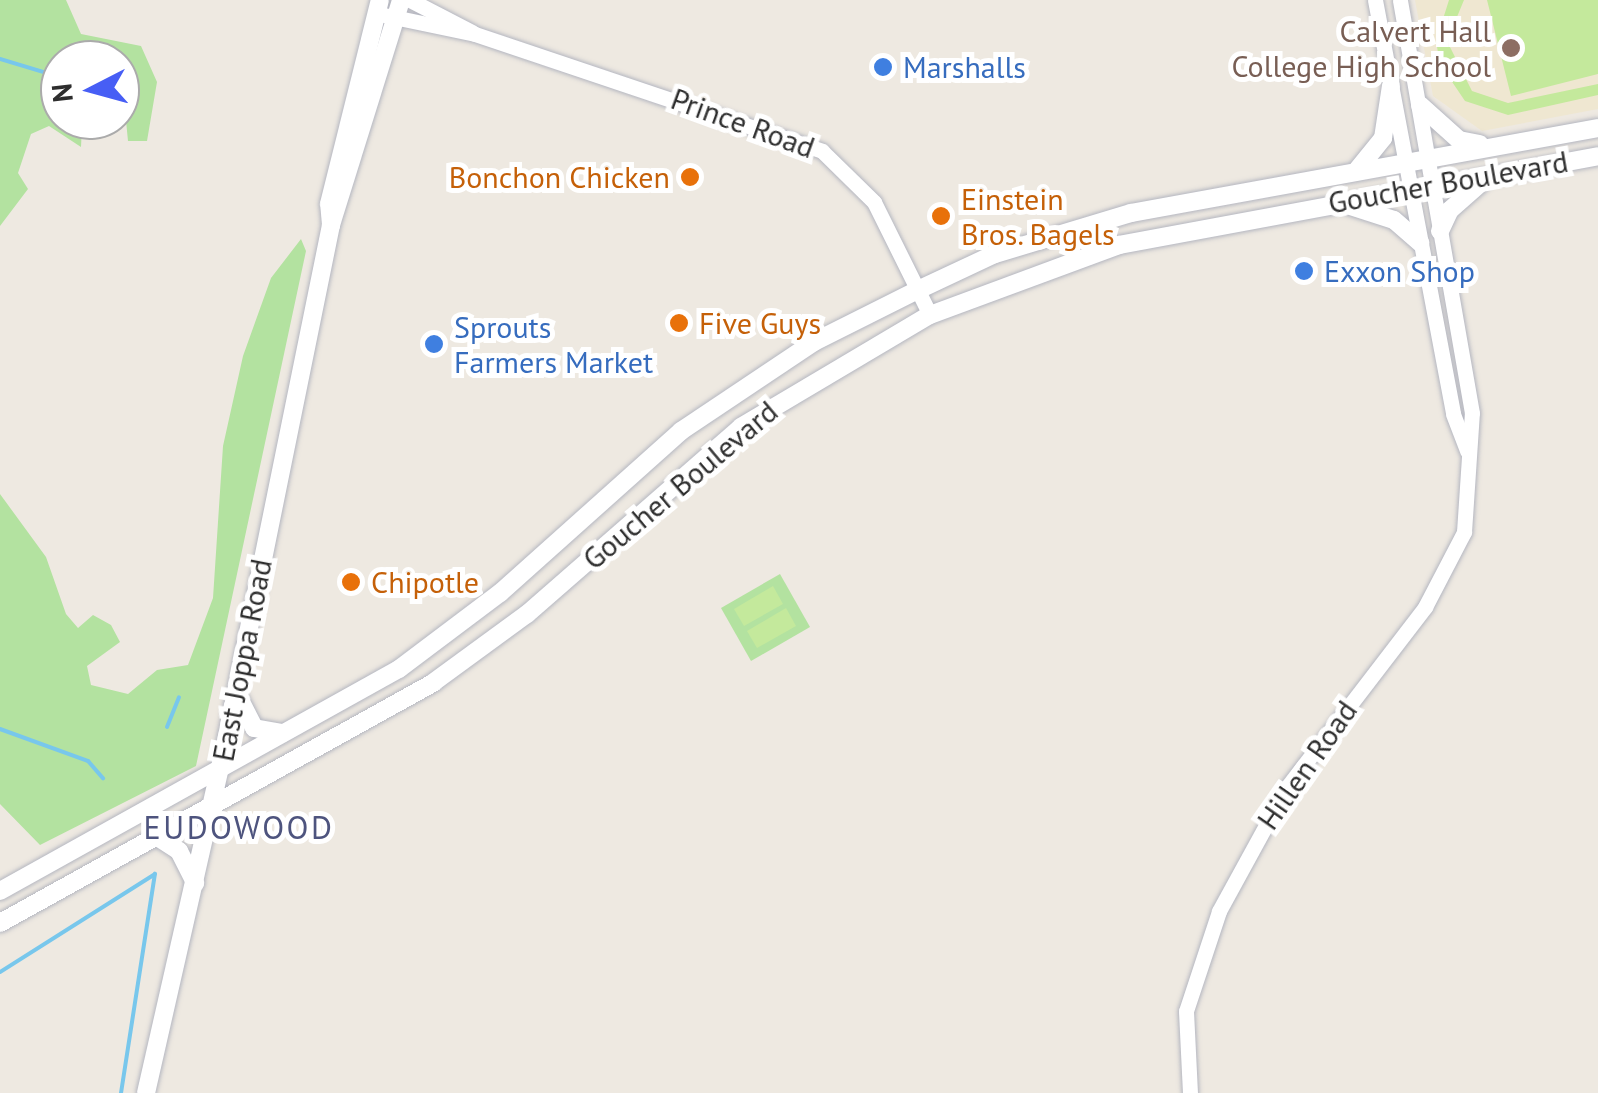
<!DOCTYPE html>
<html>
<head>
<meta charset="utf-8">
<style>
  body { margin:0 }
  #map { position:relative; width:1598px; height:1093px; overflow:hidden; background:#eee9e1; font-family:"PT Sans",sans-serif }
  div>[style] { position:absolute }
  .education>* { inset:0; background:#efe7d1 }
  .green>* { inset:0; background:#b3e2a0 }
  .pitch>* { inset:0; background:#c4e99c }
  .stream>* { height:4px; margin:-2px; padding:0 2px; transform-origin:2px; border-radius:2px; background:#78c7ec }
  .roads { filter:drop-shadow(0 0 2px #b4b6c0) drop-shadow(0 0 2px #b4b6c0) }
  .tertiary>* { height:15px; margin:-7.5px; padding:0 7.5px; transform-origin:7.5px; border-radius:7.5px; background:#fff }
  .secondary>* { height:18px; margin:-9px; padding:0 9px; transform-origin:9px; border-radius:9px; background:#fff }
  .dots>* { width:28px; height:28px; translate:-50% -50%; box-sizing:border-box; border:5px solid #fff; border-radius:50% }
  span { translate:-50% -50%; white-space:nowrap; text-align:center; line-height:1.15; -webkit-text-stroke:10px #fff; paint-order:stroke }
  .education-label { font-size:30px; color:#785e54 }
  .right { translate:-100% -50%; text-align:right }
  .shop-label { font-size:30px; color:#366cbe }
  .left { translate:0 -50%; text-align:left }
  .street-label { font-size:30px; color:#2e2e2e }
  .food-label { font-size:30px; color:#c56008 }
  .neighbourhood-label { font-size:32px; color:#4e547e; letter-spacing:2.5px }
  .north { position:absolute; left:40px; top:40px; width:100px; height:100px; box-sizing:border-box; background:#fff; border:2px solid #ababab; border-radius:50%; rotate:264deg; font-size:28px; font-weight:700; line-height:40px; text-align:center; color:#2e2e2e }
  .north::after { content:''; display:block; margin:auto; width:35px; height:45px; background:#475ef5; clip-path:polygon(50% 0,100% 100%,50% 72%,0 100%) }
</style>
</head>
<body>
<div id="map">
  <div class="education">
    <i style="clip-path:polygon(1415px 0,1598px 0,1598px 109px,1482px 131px,1433px 96px)"></i>
  </div>
  <div class="green">
    <i style="clip-path:polygon(0 0,66px 0,81px 34px,141px 46px,157px 82px,147px 141px,128px 141px,120px 60px,60px 60px,60px 120px,92px 120px,82px 126px,81px 147px,49px 126px,31px 134px,18px 173px,28px 189px,0 226px)"></i>
    <i style="clip-path:polygon(301px 239px,306px 251px,196px 766px,40px 845px,0 804px,0 494px,46px 557px,66px 614px,78px 628px,93px 615px,111px 625px,120px 642px,87px 666px,91px 685px,128px 694px,157px 670px,188px 665px,213px 598px,223px 446px,243px 356px,271px 278px)"></i>
    <i style="clip-path:polygon(780px 574px,810px 627px,751px 661px,721px 608px)"></i>
  </div>
  <div class="pitch">
    <i style="clip-path:polygon(1449px 0,1464px 0,1447px 41px,1472px 91px,1508px 103px,1598px 84px,1598px 95px,1508px 115px,1465px 101px,1440px 64px,1436px 41px)"></i>
    <i style="clip-path:polygon(1487px 0,1598px 0,1598px 74px,1511px 96px)"></i>
    <i style="clip-path:polygon(773px 586px,783px 604px,744px 626px,734px 609px)"></i>
    <i style="clip-path:polygon(786px 608px,796px 626px,757px 648px,747px 631px)"></i>
  </div>
  <div class="stream">
    <i style="left:0;top:59px;width:63px;rotate:16.7deg"></i>
    <i style="left:167px;top:727px;width:32px;rotate:-68deg"></i>
    <i style="left:0;top:729px;width:94px;rotate:20deg"></i>
    <i style="left:88px;top:761px;width:23px;rotate:49deg"></i>
    <i style="left:0;top:972px;width:183px;rotate:-32.3deg"></i>
    <i style="left:121px;top:1093px;width:222px;rotate:-81.2deg"></i>
  </div>
  <div class="roads">
    <div class="tertiary">
      <i style="left:410px;top:0;width:70px;rotate:27.3deg"></i>
      <i style="left:1375px;top:0;width:421px;rotate:79.3deg"></i>
      <i style="left:1453px;top:414px;width:40px;rotate:69deg"></i>
      <i style="left:384px;top:15px;width:93px;rotate:11.8deg"></i>
      <i style="left:475px;top:34px;width:366px;rotate:18.6deg"></i>
      <i style="left:822px;top:151px;width:73px;rotate:44.4deg"></i>
      <i style="left:874px;top:202px;width:126px;rotate:63.6deg"></i>
      <i style="left:1190px;top:1093px;width:82px;rotate:-92.8deg"></i>
      <i style="left:1186px;top:1011px;width:105px;rotate:-71.7deg"></i>
      <i style="left:1219px;top:911px;width:141px;rotate:-61.3deg"></i>
      <i style="left:1287px;top:787px;width:227px;rotate:-52.5deg"></i>
      <i style="left:1425px;top:607px;width:85px;rotate:-62.5deg"></i>
      <i style="left:1464px;top:532px;width:119px;rotate:-86.2deg"></i>
      <i style="left:1472px;top:413px;width:419px;rotate:-99.9deg"></i>
    </div>
    <div class="secondary">
      <i style="left:1420px;top:105px;width:52px;rotate:41.9deg"></i>
      <i style="left:1459px;top:140px;width:21px;rotate:11deg"></i>
      <i style="left:1358px;top:169px;width:40px;rotate:-51deg"></i>
      <i style="left:1383px;top:138px;width:53px;rotate:-81.3deg"></i>
      <i style="left:1344px;top:204px;width:52px;rotate:17.7deg"></i>
      <i style="left:1394px;top:220px;width:35px;rotate:41deg"></i>
      <i style="left:331px;top:225px;width:236px;rotate:-72.7deg"></i>
      <i style="left:1440px;top:231px;width:23px;rotate:-65deg"></i>
      <i style="left:1450px;top:210px;width:45px;rotate:-41.4deg"></i>
      <i style="left:237px;top:694px;width:38px;rotate:63deg"></i>
      <i style="left:254px;top:728px;width:29px;rotate:10deg"></i>
      <i style="left:159px;top:838px;width:24px;rotate:33deg"></i>
      <i style="left:179px;top:851px;width:36px;rotate:63deg"></i>
      <i style="left:0;top:891px;width:457px;rotate:-29.1deg"></i>
      <i style="left:399px;top:669px;width:126px;rotate:-37deg"></i>
      <i style="left:500px;top:593px;width:243px;rotate:-41.8deg"></i>
      <i style="left:681px;top:431px;width:160px;rotate:-33.8deg"></i>
      <i style="left:814px;top:342px;width:116px;rotate:-26.6deg"></i>
      <i style="left:918px;top:290px;width:85px;rotate:-25.1deg"></i>
      <i style="left:995px;top:254px;width:142px;rotate:-16.8deg"></i>
      <i style="left:1131px;top:213px;width:475px;rotate:-10.3deg"></i>
      <i style="left:0;top:923px;width:496px;rotate:-29deg"></i>
      <i style="left:434px;top:682px;width:115px;rotate:-36.2deg"></i>
      <i style="left:527px;top:614px;width:284px;rotate:-41.1deg"></i>
      <i style="left:741px;top:427px;width:220px;rotate:-30.7deg"></i>
      <i style="left:930px;top:315px;width:202px;rotate:-20.3deg"></i>
      <i style="left:1119px;top:245px;width:487px;rotate:-10.5deg"></i>
      <i style="left:146px;top:1093px;width:351px;rotate:-77.2deg"></i>
      <i style="left:224px;top:751px;width:537px;rotate:-78.5deg"></i>
      <i style="left:331px;top:225px;width:21px;rotate:-95deg"></i>
      <i style="left:329px;top:204px;width:210px;rotate:-76deg"></i>
    </div>
  </div>
  <div class="dots">
    <i style="left:1511px;top:48px;background:#8d6e63"></i>
    <i style="left:883px;top:67px;background:#3f7fe0"></i>
    <i style="left:690px;top:177px;background:#e8710a"></i>
    <i style="left:941px;top:216px;background:#e8710a"></i>
    <i style="left:1304px;top:271px;background:#3f7fe0"></i>
    <i style="left:679px;top:323px;background:#e8710a"></i>
    <i style="left:434px;top:344px;background:#3f7fe0"></i>
    <i style="left:351px;top:582px;background:#e8710a"></i>
  </div>
  <div class="education-label">
    <span class="right" style="left:1491px;top:48px">Calvert Hall<br>College High School</span>
  </div>
  <div class="shop-label">
    <span class="left" style="left:903px;top:67px">Marshalls</span>
    <span class="left" style="left:1324px;top:271px">Exxon Shop</span>
    <span class="left" style="left:454px;top:344px">Sprouts<br>Farmers Market</span>
  </div>
  <div class="street-label">
    <span style="left:743px;top:123px;rotate:20deg">Prince Road</span>
    <span style="left:1448px;top:182px;rotate:-10deg">Goucher Boulevard</span>
    <span style="left:680px;top:485px;rotate:-40deg">Goucher Boulevard</span>
    <span style="left:242px;top:660px;rotate:-79deg">East Joppa Road</span>
    <span style="left:1307px;top:765px;rotate:-55deg">Hillen Road</span>
  </div>
  <div class="food-label">
    <span class="right" style="left:670px;top:177px">Bonchon Chicken</span>
    <span class="left" style="left:961px;top:216px">Einstein<br>Bros. Bagels</span>
    <span class="left" style="left:699px;top:323px">Five Guys</span>
    <span class="left" style="left:371px;top:582px">Chipotle</span>
  </div>
  <div class="neighbourhood-label">
    <span style="left:239px;top:827px">EUDOWOOD</span>
  </div>
  <div class="north">N</div>
</div>
</body>
</html>
